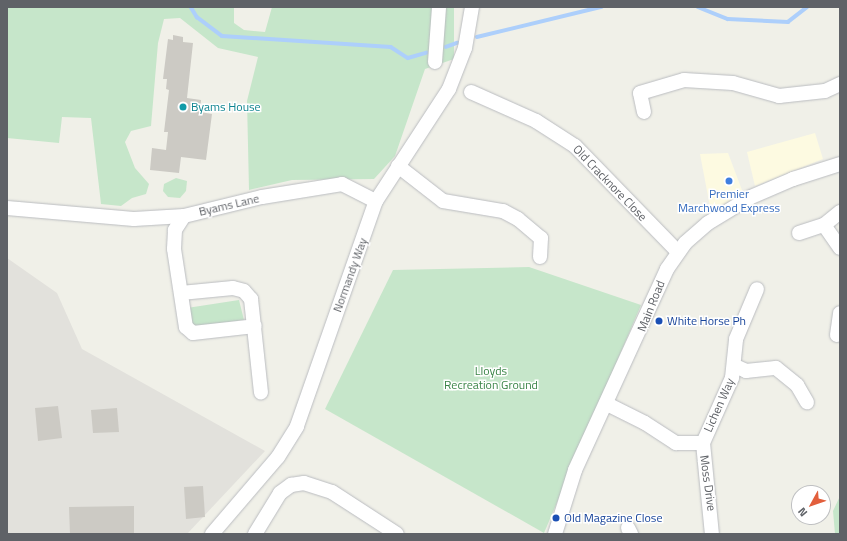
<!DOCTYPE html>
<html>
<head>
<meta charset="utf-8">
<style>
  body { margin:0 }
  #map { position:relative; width:847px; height:541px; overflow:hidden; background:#f0f0e8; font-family:"Titillium Web",sans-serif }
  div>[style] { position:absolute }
  .commercial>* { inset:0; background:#fdfae1 }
  .industrial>* { inset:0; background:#e2e1dc }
  .green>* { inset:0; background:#c6e6ca }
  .stream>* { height:3.5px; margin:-1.75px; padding:0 1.75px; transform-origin:1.75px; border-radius:1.75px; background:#adcffb }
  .building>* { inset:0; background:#cccac4 }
  .roads { filter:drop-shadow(0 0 1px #babcc0) drop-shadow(0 0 1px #babcc0) }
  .minor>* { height:14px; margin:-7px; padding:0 7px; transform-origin:7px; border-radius:7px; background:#fff }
  .dots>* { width:11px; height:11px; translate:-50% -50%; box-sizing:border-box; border:2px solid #fff; border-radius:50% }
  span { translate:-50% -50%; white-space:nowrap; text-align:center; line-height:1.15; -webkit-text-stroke:3px #fff; paint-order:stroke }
  .culture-label { font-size:12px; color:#0d838f }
  .left { translate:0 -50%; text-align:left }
  .street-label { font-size:12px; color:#5f6267 }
  .shop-label { font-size:12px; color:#366cbe }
  .transit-label { font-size:12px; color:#164399 }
  .park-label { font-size:12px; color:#3a8447 }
  .frame { position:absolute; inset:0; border:8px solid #5f6267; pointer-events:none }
  .north { position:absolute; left:791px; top:485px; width:40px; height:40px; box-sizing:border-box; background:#fff; border:1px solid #bfc0c2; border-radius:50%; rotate:230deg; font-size:11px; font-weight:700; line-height:16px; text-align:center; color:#5f6267 }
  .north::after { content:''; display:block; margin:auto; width:14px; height:18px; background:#e25f3c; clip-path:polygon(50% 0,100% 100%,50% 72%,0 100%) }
</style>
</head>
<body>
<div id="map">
  <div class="commercial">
    <i style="clip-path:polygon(815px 133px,823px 159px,755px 186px,747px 152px)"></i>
    <i style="clip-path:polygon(728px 153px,743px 193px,711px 212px,700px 154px)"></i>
  </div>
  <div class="industrial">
    <i style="clip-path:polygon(7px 258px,57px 293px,82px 349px,265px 451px,187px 534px,7px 534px)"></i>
  </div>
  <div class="green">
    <i style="clip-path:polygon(7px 7px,234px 7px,234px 23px,244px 30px,265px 32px,272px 7px,454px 7px,454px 59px,425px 69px,395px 156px,374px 179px,292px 180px,249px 190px,247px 101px,258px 57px,218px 48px,180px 18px,164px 19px,158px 43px,151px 126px,131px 131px,125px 142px,135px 168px,149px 184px,146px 194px,132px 198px,121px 206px,101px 204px,91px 118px,62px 117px,59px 143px,7px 138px)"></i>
    <i style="clip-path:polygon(176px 178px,187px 181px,186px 191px,180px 198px,168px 197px,163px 191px,164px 184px)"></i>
    <i style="clip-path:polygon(529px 267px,641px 305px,544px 533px,325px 409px,393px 270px)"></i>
    <i style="clip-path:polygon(239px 300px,244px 320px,193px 327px,187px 308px)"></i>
    <i style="clip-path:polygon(840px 496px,840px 534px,835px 534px,833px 511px)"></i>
  </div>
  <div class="stream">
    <i style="left:191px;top:7px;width:12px;rotate:59deg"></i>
    <i style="left:197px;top:17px;width:31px;rotate:37deg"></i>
    <i style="left:222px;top:36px;width:169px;rotate:3.7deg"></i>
    <i style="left:391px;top:47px;width:20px;rotate:33deg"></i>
    <i style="left:408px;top:58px;width:19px;rotate:-16deg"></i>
    <i style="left:698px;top:7px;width:32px;rotate:22deg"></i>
    <i style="left:728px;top:19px;width:60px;rotate:2.9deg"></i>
    <i style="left:788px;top:22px;width:24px;rotate:-38deg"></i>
    <i style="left:477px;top:37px;width:128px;rotate:-13.6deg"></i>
    <i style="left:446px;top:47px;width:12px;rotate:-20deg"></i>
  </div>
  <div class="building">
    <i style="clip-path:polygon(173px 35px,183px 37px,183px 42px,193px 43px,187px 98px,201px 100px,200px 112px,212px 114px,206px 160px,181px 157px,179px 173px,150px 170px,152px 148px,166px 150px,168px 132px,164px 132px,169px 90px,166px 89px,167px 79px,163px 79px,168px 39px,173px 40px)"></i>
    <i style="clip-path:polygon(58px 406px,62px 438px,38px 441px,35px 408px)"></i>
    <i style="clip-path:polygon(117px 408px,119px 432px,93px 433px,91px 410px)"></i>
    <i style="clip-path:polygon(203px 486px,205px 517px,186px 519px,184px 487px)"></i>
    <i style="clip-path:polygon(134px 506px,134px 534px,70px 534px,69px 507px)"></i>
  </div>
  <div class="roads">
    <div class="minor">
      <i style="left:435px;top:62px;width:55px;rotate:-85.8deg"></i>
      <i style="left:471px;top:92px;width:71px;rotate:24deg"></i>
      <i style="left:536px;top:121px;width:46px;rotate:32.7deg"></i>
      <i style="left:575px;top:146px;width:148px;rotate:45.8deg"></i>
      <i style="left:644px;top:112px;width:19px;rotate:-102deg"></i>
      <i style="left:640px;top:93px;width:46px;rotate:-16.5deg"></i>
      <i style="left:684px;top:80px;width:49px;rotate:3.5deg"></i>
      <i style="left:733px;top:83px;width:48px;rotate:15.8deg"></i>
      <i style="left:779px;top:96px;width:46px;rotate:-6.2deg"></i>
      <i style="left:825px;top:91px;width:17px;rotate:-25deg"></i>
      <i style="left:398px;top:166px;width:57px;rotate:37.9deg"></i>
      <i style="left:443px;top:201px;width:61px;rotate:9.5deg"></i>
      <i style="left:503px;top:211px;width:17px;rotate:28deg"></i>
      <i style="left:518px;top:219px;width:30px;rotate:40deg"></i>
      <i style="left:541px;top:238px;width:19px;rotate:93deg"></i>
      <i style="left:7px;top:208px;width:127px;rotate:5deg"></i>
      <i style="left:134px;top:219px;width:50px;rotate:-3.4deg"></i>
      <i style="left:184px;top:216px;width:80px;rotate:-13.7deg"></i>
      <i style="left:262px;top:197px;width:81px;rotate:-9.2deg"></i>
      <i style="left:342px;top:184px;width:38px;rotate:27deg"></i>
      <i style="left:184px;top:216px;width:17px;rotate:123deg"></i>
      <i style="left:175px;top:230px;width:19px;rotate:93deg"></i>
      <i style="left:174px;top:249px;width:79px;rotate:81.3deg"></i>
      <i style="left:186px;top:327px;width:9px;rotate:41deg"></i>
      <i style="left:193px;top:333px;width:62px;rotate:-6.4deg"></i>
      <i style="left:824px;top:225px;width:28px;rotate:55deg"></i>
      <i style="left:799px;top:233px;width:26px;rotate:-18deg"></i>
      <i style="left:824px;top:225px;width:21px;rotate:-39deg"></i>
      <i style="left:181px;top:293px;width:52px;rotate:-5.5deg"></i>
      <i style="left:233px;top:288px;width:11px;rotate:15deg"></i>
      <i style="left:244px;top:291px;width:11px;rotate:49deg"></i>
      <i style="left:251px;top:299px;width:94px;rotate:83.9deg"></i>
      <i style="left:837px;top:335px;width:22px;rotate:-82deg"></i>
      <i style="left:735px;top:366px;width:12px;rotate:24deg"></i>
      <i style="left:746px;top:371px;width:30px;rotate:-6deg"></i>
      <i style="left:776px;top:368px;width:27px;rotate:39deg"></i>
      <i style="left:797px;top:385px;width:20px;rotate:60deg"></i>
      <i style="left:607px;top:404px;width:42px;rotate:26.6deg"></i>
      <i style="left:645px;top:423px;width:37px;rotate:33deg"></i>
      <i style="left:676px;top:443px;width:27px"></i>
      <i style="left:703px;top:443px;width:91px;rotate:84.4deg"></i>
      <i style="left:703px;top:443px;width:71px;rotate:-66deg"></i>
      <i style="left:732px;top:378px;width:39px;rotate:-84deg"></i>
      <i style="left:736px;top:339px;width:54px;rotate:-67.2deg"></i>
      <i style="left:628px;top:528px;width:7px;rotate:63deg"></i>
      <i style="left:212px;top:534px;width:101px;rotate:-49.4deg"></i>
      <i style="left:278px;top:457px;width:36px;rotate:-58deg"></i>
      <i style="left:297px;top:426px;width:238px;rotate:-70.7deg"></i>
      <i style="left:376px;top:201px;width:134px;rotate:-56.9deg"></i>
      <i style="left:449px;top:89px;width:44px;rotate:-68.7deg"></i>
      <i style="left:465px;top:48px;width:42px;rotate:-80.3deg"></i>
      <i style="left:255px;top:534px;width:48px;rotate:-58.6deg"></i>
      <i style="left:280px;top:493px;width:14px;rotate:-36deg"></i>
      <i style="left:291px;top:485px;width:13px;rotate:-9deg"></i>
      <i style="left:304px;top:483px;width:29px;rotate:18deg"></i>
      <i style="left:332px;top:492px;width:77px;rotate:32.9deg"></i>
      <i style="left:555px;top:534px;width:67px;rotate:-72.6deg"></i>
      <i style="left:575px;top:470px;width:221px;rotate:-65.4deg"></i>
      <i style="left:667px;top:269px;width:32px;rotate:-55deg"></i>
      <i style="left:685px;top:243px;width:30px;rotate:-41deg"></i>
      <i style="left:708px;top:223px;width:50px;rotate:-31.2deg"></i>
      <i style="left:751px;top:197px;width:46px;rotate:-23.2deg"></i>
      <i style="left:793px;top:179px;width:49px;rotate:-17.7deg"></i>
    </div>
  </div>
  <div class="dots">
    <i style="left:183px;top:107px;background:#0f9aa8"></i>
    <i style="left:729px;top:181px;background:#3f7fe0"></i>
    <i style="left:659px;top:321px;background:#1a4fb4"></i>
    <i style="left:556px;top:518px;background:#1a4fb4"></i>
  </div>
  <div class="culture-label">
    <span class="left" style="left:191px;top:107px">Byams House</span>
  </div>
  <div class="street-label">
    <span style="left:610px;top:183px;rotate:46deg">Old Cracknore Close</span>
    <span style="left:229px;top:205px;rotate:-13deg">Byams Lane</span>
    <span style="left:350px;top:275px;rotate:-70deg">Normandy Way</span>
    <span style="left:651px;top:306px;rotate:-68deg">Main Road</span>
    <span style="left:719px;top:405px;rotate:-66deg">Lichen Way</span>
    <span style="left:708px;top:483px;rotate:82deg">Moss Drive</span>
  </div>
  <div class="shop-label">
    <span style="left:729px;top:201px">Premier<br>Marchwood Express</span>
  </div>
  <div class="transit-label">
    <span class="left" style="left:667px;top:321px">White Horse Ph</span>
    <span class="left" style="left:564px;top:518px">Old Magazine Close</span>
  </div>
  <div class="park-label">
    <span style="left:491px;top:378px">Lloyds<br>Recreation Ground</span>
  </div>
  <div class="frame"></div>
  <div class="north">N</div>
</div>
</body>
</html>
